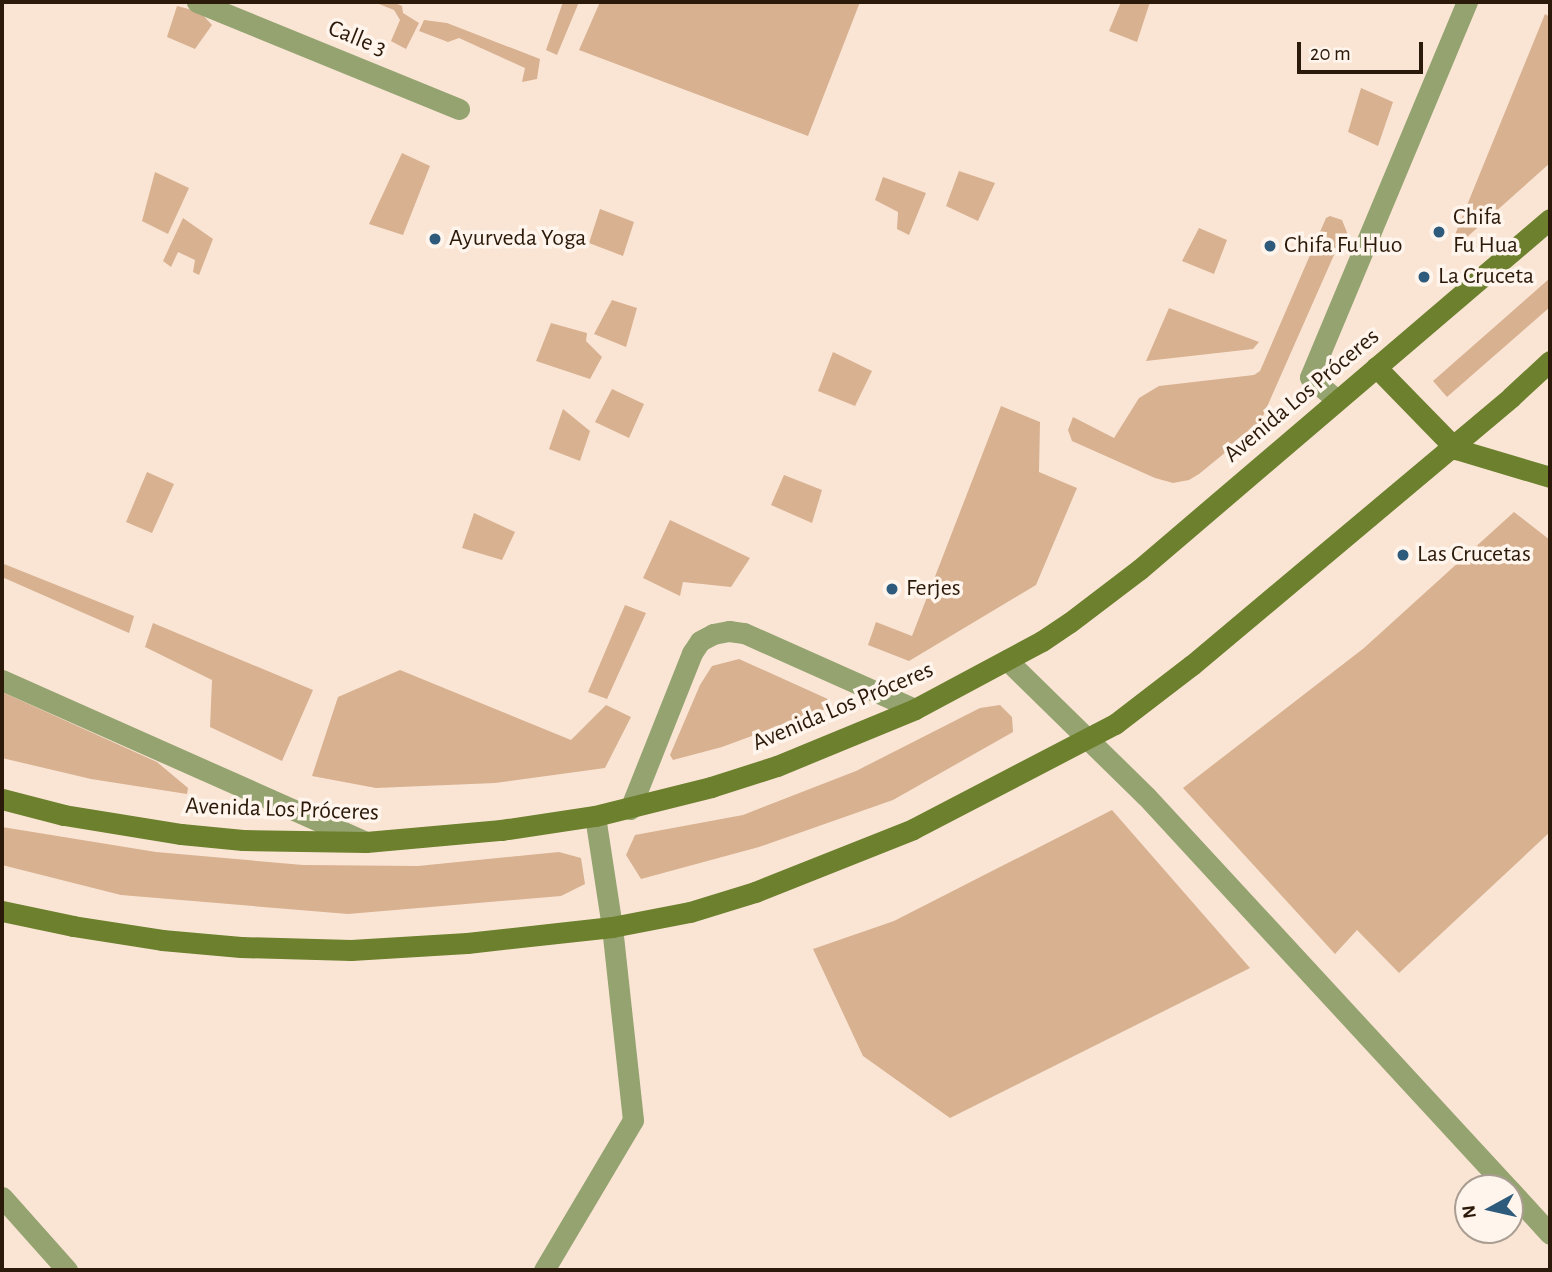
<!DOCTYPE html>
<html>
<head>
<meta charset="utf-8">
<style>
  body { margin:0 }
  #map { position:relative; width:1552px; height:1272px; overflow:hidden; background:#fae5d5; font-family:"Alegreya Sans",sans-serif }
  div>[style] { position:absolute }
  .green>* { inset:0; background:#d8b190 }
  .street>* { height:21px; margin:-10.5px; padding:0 10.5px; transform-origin:10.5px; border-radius:10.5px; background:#94a370 }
  .secondary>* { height:21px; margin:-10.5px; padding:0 10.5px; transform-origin:10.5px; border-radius:10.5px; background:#6c802d }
  .dots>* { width:19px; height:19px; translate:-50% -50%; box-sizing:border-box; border:4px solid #fff5ec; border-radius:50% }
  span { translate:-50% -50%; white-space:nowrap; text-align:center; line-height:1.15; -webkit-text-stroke:7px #fff5ec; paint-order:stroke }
  .street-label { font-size:24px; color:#2b1909 }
  .poi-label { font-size:24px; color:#2b1909 }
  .left { translate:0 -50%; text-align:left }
  .frame { position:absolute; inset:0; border:4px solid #2b1909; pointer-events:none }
  .north { position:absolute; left:1454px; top:1174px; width:70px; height:70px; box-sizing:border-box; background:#fff5ec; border:2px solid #aa9d91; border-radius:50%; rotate:262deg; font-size:19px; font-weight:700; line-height:28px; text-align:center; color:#2b1909 }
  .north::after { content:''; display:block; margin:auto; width:24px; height:32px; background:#2e5b7b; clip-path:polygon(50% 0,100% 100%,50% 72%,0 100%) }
  .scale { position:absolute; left:1297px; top:42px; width:126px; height:32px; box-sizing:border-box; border:4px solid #2b1909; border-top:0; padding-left:9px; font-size:21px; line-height:24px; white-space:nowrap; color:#2b1909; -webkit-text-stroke:5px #fff5ec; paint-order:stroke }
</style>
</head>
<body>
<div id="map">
  <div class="green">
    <i style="clip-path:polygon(374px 2px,393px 2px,402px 6px,403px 13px,419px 23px,406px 49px,391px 41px,400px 20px,394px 10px)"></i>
    <i style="clip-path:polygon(563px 2px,579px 2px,557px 55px,546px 50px)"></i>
    <i style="clip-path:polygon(600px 2px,860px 2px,808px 136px,579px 50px)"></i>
    <i style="clip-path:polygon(1121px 2px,1150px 2px,1137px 42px,1109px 31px)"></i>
    <i style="clip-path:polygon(177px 6px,200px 12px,212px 25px,195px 49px,167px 37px)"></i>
    <i style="clip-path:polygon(1545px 14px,1550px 17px,1550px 163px,1457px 246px,1452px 242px)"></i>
    <i style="clip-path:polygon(424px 20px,447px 23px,540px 59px,537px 79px,522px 82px,525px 68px,459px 38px,448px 42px,419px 31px)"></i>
    <i style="clip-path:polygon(1361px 88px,1393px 102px,1378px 146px,1348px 132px)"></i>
    <i style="clip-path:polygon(402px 153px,430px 166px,403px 235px,369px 224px)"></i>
    <i style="clip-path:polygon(959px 171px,995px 183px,978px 221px,946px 206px)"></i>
    <i style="clip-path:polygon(155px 172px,189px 188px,168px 234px,142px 221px)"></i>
    <i style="clip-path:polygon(883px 177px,926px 193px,909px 235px,897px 229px,898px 212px,875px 200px)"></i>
    <i style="clip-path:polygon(600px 209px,634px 222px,623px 256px,589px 243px)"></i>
    <i style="clip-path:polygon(1330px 216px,1342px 220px,1348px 235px,1334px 255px,1259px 425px,1199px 474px,1189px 480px,1173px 483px,1155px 478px,1072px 441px,1068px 430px,1073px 417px,1114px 438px,1139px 398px,1159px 386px,1254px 375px,1260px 371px,1326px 218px)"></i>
    <i style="clip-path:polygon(183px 218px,213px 239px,199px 275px,193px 272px,195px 260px,178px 252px,171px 267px,163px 261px)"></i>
    <i style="clip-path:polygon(1199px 228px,1227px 240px,1214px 274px,1182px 261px)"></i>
    <i style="clip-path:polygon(1550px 278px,1550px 307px,1447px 397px,1433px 381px)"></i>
    <i style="clip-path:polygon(612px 300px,637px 308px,626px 347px,594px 334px)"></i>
    <i style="clip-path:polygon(1169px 308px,1259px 342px,1253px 349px,1146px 361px)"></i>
    <i style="clip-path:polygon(551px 323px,587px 333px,586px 341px,602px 357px,590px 379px,536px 361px)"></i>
    <i style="clip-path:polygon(833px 352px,872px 371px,855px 406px,818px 391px)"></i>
    <i style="clip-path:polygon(612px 389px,644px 404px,629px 438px,595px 422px)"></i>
    <i style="clip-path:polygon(1001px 406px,1040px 422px,1039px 472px,1077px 488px,1036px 585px,909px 661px,868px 645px,876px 622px,912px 636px)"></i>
    <i style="clip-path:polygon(563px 409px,590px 431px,580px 461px,549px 449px)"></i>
    <i style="clip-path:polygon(147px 472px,174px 484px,152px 533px,126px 522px)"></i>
    <i style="clip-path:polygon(784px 475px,822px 490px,812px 523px,771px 505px)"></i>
    <i style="clip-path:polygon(1514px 512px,1550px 540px,1550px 832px,1399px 973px,1357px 930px,1335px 954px,1183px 788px,1364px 648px)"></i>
    <i style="clip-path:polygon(474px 513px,515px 532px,502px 560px,462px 548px)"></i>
    <i style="clip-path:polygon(670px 520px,750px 558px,731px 587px,683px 582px,680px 596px,643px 578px)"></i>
    <i style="clip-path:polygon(4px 564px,134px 616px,129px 633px,2px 577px)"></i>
    <i style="clip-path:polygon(625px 605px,646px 613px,607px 699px,588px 692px)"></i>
    <i style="clip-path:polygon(153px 623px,313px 690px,282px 761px,210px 727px,212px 680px,145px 647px)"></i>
    <i style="clip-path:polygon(739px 659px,830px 700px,831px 707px,722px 747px,673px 760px,670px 755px,700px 685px,712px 666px)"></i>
    <i style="clip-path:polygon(400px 670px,571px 740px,606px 705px,631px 717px,605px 768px,495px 783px,376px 788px,312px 776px,338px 697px)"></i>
    <i style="clip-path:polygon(2px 692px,157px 762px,188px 788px,187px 794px,91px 779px,2px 758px)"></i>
    <i style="clip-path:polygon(1000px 705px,1012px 717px,1013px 732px,893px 800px,759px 847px,641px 879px,626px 855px,635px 835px,743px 815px,856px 771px,980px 708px)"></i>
    <i style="clip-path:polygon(1112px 810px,1250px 968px,950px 1118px,863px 1056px,813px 949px,894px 921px)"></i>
    <i style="clip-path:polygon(2px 827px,156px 852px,303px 865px,418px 866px,559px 852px,581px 858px,585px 884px,561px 896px,348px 914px,121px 895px,2px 865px)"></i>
  </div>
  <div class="street">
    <i style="left:197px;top:2px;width:283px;rotate:22.2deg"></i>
    <i style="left:1337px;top:400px;width:35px;rotate:-140deg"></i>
    <i style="left:1310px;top:377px;width:407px;rotate:-67.3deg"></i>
    <i style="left:1007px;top:660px;width:194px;rotate:44.4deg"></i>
    <i style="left:1146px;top:796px;width:534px;rotate:47.28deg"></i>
    <i style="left:2px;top:680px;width:398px;rotate:24deg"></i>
    <i style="left:630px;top:809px;width:168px;rotate:-68.3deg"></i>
    <i style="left:692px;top:653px;width:14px;rotate:-56deg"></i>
    <i style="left:700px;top:641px;width:15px;rotate:-28deg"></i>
    <i style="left:713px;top:634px;width:16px;rotate:-11deg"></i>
    <i style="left:729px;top:631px;width:15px;rotate:8deg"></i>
    <i style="left:744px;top:633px;width:187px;rotate:24deg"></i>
    <i style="left:1510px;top:1190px;width:59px;rotate:47.7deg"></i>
    <i style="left:2px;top:1197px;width:98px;rotate:48.3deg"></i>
    <i style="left:544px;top:1270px;width:174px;rotate:-59.3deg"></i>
    <i style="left:633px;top:1120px;width:194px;rotate:-96.2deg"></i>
    <i style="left:612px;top:927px;width:112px;rotate:-98.7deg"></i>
  </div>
  <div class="secondary">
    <i style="left:1376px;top:367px;width:115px;rotate:45.7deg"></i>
    <i style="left:1456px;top:449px;width:98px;rotate:16.6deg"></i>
    <i style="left:2px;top:799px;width:64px;rotate:14.5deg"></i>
    <i style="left:64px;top:815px;width:119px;rotate:9.2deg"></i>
    <i style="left:181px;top:834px;width:62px;rotate:5.5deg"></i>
    <i style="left:243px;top:840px;width:123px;rotate:0.9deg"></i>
    <i style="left:366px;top:842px;width:136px;rotate:-5.1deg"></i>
    <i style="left:501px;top:830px;width:95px;rotate:-8.5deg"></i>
    <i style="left:595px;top:816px;width:120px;rotate:-14deg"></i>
    <i style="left:711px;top:787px;width:69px;rotate:-17.7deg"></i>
    <i style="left:777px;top:766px;width:149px;rotate:-22.4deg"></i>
    <i style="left:915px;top:709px;width:144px;rotate:-28.2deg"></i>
    <i style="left:1042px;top:641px;width:32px;rotate:-34deg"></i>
    <i style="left:1069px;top:623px;width:89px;rotate:-37.3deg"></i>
    <i style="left:1140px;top:569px;width:539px;rotate:-40.49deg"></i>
    <i style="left:2px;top:911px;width:73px;rotate:11.9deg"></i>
    <i style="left:73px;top:926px;width:90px;rotate:8.9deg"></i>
    <i style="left:162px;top:940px;width:79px;rotate:5.1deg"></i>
    <i style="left:241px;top:947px;width:110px;rotate:1.6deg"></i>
    <i style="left:351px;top:950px;width:116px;rotate:-3.5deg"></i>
    <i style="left:467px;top:943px;width:146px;rotate:-6.3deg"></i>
    <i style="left:612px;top:927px;width:79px;rotate:-10.9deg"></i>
    <i style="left:690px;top:912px;width:68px;rotate:-17.1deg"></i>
    <i style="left:755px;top:892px;width:170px;rotate:-21.7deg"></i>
    <i style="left:913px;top:829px;width:228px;rotate:-27.5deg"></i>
    <i style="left:1115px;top:724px;width:97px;rotate:-37.5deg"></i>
    <i style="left:1192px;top:665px;width:417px;rotate:-40deg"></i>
    <i style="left:1511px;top:397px;width:53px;rotate:-42.7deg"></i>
  </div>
  <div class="dots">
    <i style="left:1439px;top:232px;background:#2e5b7b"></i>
    <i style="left:435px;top:239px;background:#2e5b7b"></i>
    <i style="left:1270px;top:246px;background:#2e5b7b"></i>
    <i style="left:1424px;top:277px;background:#2e5b7b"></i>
    <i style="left:1403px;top:555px;background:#2e5b7b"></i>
    <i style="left:892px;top:589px;background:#2e5b7b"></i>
  </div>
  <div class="street-label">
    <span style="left:357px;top:39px;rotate:22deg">Calle 3</span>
    <span style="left:1302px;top:396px;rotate:-40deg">Avenida Los Próceres</span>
    <span style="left:843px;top:707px;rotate:-23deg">Avenida Los Próceres</span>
    <span style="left:282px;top:810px;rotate:2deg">Avenida Los Próceres</span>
  </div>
  <div class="poi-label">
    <span class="left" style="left:1453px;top:232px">Chifa<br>Fu Hua</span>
    <span class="left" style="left:449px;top:239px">Ayurveda Yoga</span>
    <span class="left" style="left:1284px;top:246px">Chifa Fu Huo</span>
    <span class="left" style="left:1438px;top:277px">La Cruceta</span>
    <span class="left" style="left:1417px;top:555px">Las Crucetas</span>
    <span class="left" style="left:906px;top:589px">Ferjes</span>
  </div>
  <div class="frame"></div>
  <div class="north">N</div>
  <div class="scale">20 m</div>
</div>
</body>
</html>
